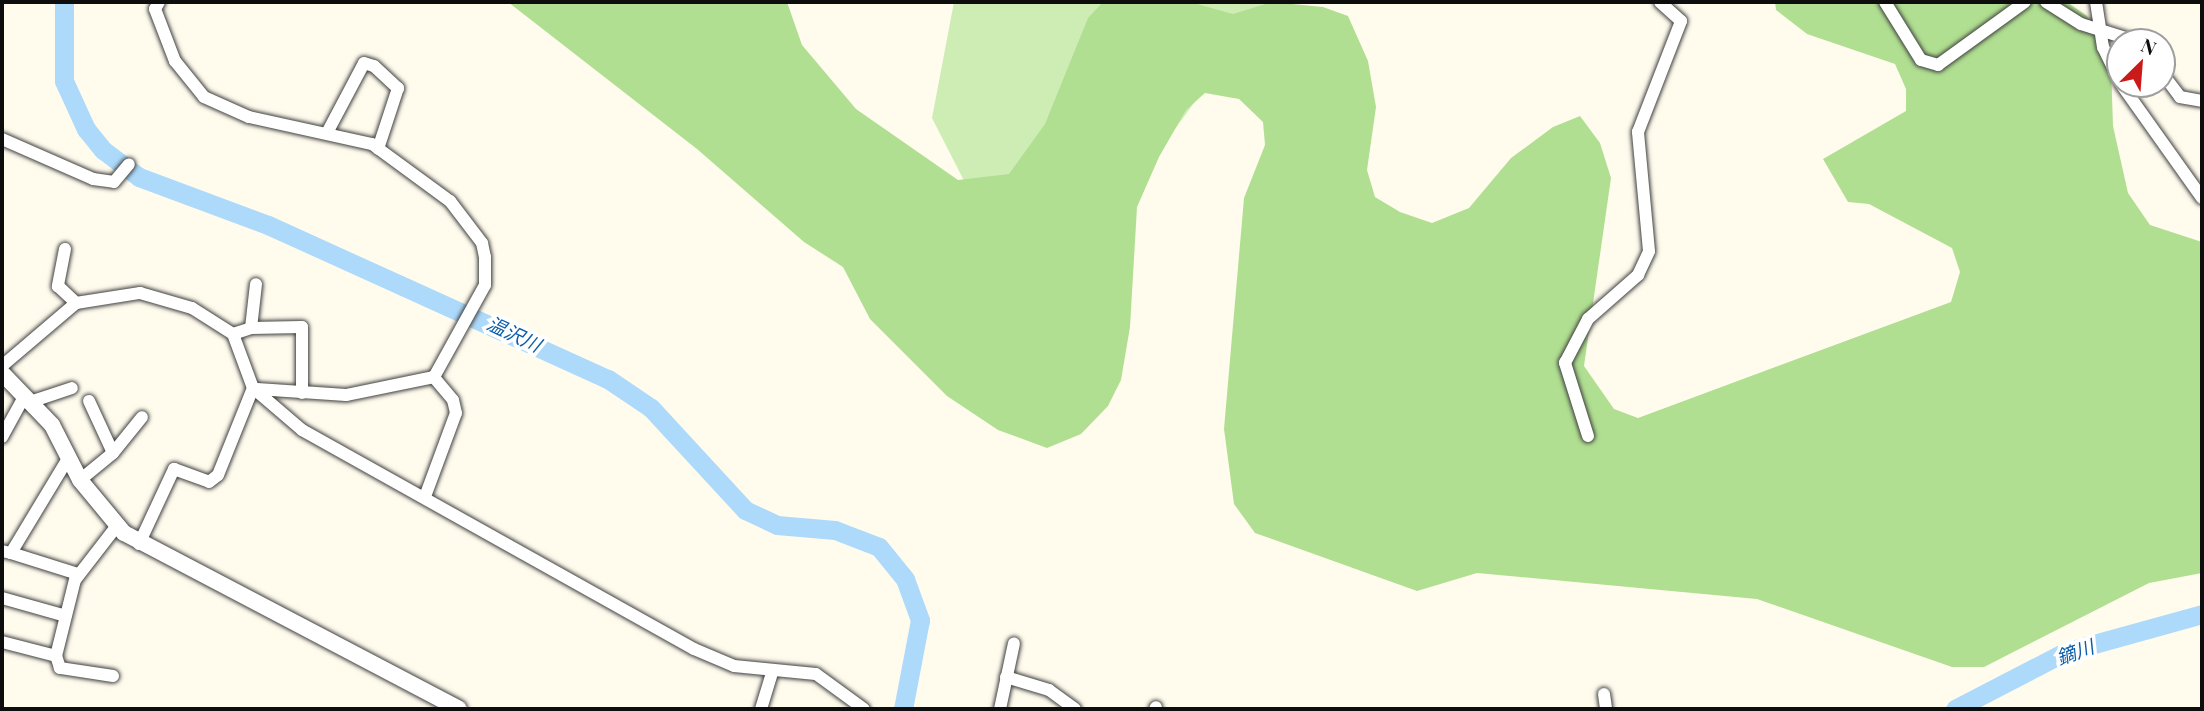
<!DOCTYPE html>
<html>
<head>
<meta charset="utf-8">
<style>
  body { margin:0 }
  #map { position:relative; width:2204px; height:711px; overflow:hidden; background:#fffcee; font-family:"Playfair Display","Noto Sans JP",serif }
  div>[style] { position:absolute }
  .green>* { inset:0; background:#ceedb4 }
  .forest>* { inset:0; background:#b0df91 }
  .river>* { height:19px; margin:-9.5px; padding:0 9.5px; transform-origin:9.5px; border-radius:9.5px; background:#addafb }
  .roads { filter:drop-shadow(0 0 2px #404040) drop-shadow(0 0 2px #404040) }
  .minor>* { height:12px; margin:-6px; padding:0 6px; transform-origin:6px; border-radius:6px; background:#fff }
  .tertiary>* { height:16px; margin:-8px; padding:0 8px; transform-origin:8px; border-radius:8px; background:#fff }
  span { translate:-50% -50%; white-space:nowrap; text-align:center; line-height:1.15; -webkit-text-stroke:7px #fff; paint-order:stroke }
  .water-label { font-size:19px; color:#0c5daa; font-style:italic }
  .frame { position:absolute; inset:0; border:4px solid #0d0d0d; pointer-events:none }
  .north { position:absolute; left:2106px; top:28px; width:70px; height:70px; box-sizing:border-box; background:#fff; border:2px solid #9e9e9e; border-radius:50%; rotate:25deg; font-size:19px; font-weight:700; line-height:28px; text-align:center; color:#0d0d0d }
  .north::after { content:''; display:block; margin:auto; width:24px; height:32px; background:#ca1a19; clip-path:polygon(50% 0,100% 100%,50% 72%,0 100%) }
</style>
</head>
<body>
<div id="map">
  <div class="green">
    <i style="clip-path:polygon(954px 2px,1268px 2px,1035px 320px,932px 118px)"></i>
  </div>
  <div class="forest">
    <i style="clip-path:polygon(508px 2px,787px 2px,802px 45px,856px 109px,958px 180px,1009px 174px,1045px 124px,1088px 18px,1103px 2px,1190px 2px,1233px 14px,1272px 2px,1323px 7px,1348px 16px,1368px 61px,1376px 107px,1367px 170px,1375px 197px,1400px 212px,1432px 223px,1469px 208px,1511px 158px,1553px 127px,1580px 116px,1600px 143px,1611px 178px,1584px 366px,1614px 409px,1638px 418px,1951px 302px,1960px 272px,1952px 248px,1869px 204px,1848px 202px,1823px 159px,1906px 111px,1906px 89px,1895px 64px,1807px 34px,1776px 10px,1775px 2px,2067px 2px,2087px 16px,2111px 67px,2113px 126px,2128px 193px,2150px 225px,2202px 242px,2202px 573px,2149px 583px,1984px 667px,1952px 667px,1757px 599px,1477px 573px,1417px 591px,1255px 533px,1234px 504px,1224px 429px,1244px 198px,1265px 145px,1263px 122px,1239px 99px,1205px 93px,1186px 110px,1159px 157px,1137px 207px,1130px 327px,1121px 380px,1108px 406px,1081px 434px,1047px 448px,998px 430px,947px 396px,870px 319px,843px 267px,804px 242px,697px 149px)"></i>
  </div>
  <div class="river">
    <i style="left:64px;top:2px;width:79px;rotate:90deg"></i>
    <i style="left:64px;top:81px;width:53px;rotate:65.4deg"></i>
    <i style="left:86px;top:129px;width:27px;rotate:51deg"></i>
    <i style="left:103px;top:150px;width:45px;rotate:36.9deg"></i>
    <i style="left:139px;top:177px;width:138px;rotate:20.4deg"></i>
    <i style="left:268px;top:225px;width:373px;rotate:24.4deg"></i>
    <i style="left:608px;top:379px;width:52px;rotate:34deg"></i>
    <i style="left:651px;top:408px;width:139px;rotate:47.3deg"></i>
    <i style="left:745px;top:510px;width:35px;rotate:25deg"></i>
    <i style="left:777px;top:525px;width:58px;rotate:4.9deg"></i>
    <i style="left:835px;top:530px;width:47px;rotate:21.1deg"></i>
    <i style="left:879px;top:547px;width:41px;rotate:50.9deg"></i>
    <i style="left:905px;top:579px;width:44px;rotate:69.9deg"></i>
    <i style="left:920px;top:620px;width:91px;rotate:100.8deg"></i>
    <i style="left:1955px;top:709px;width:124px;rotate:-27.4deg"></i>
    <i style="left:2065px;top:652px;width:142px;rotate:-15.5deg"></i>
  </div>
  <div class="roads">
    <div class="minor">
      <i style="left:159px;top:2px;width:8px;rotate:120deg"></i>
      <i style="left:155px;top:9px;width:56px;rotate:69deg"></i>
      <i style="left:175px;top:61px;width:46px;rotate:51.1deg"></i>
      <i style="left:204px;top:97px;width:49px;rotate:24deg"></i>
      <i style="left:249px;top:117px;width:126px;rotate:12.4deg"></i>
      <i style="left:372px;top:144px;width:97px;rotate:36.2deg"></i>
      <i style="left:450px;top:201px;width:53px;rotate:52.7deg"></i>
      <i style="left:482px;top:243px;width:14px;rotate:78deg"></i>
      <i style="left:485px;top:257px;width:28px;rotate:90deg"></i>
      <i style="left:485px;top:285px;width:105px;rotate:119deg"></i>
      <i style="left:434px;top:377px;width:90px;rotate:168.4deg"></i>
      <i style="left:346px;top:395px;width:89px;rotate:-176.1deg"></i>
      <i style="left:1885px;top:2px;width:68px;rotate:58.2deg"></i>
      <i style="left:1921px;top:60px;width:18px;rotate:16deg"></i>
      <i style="left:1938px;top:65px;width:107px;rotate:-35.9deg"></i>
      <i style="left:2046px;top:2px;width:41px;rotate:32.2deg"></i>
      <i style="left:2081px;top:24px;width:60px;rotate:17.5deg"></i>
      <i style="left:2096px;top:2px;width:46px;rotate:81.2deg"></i>
      <i style="left:2103px;top:47px;width:39px;rotate:64deg"></i>
      <i style="left:2162px;top:73px;width:30px;rotate:53deg"></i>
      <i style="left:2180px;top:97px;width:22px;rotate:10deg"></i>
      <i style="left:2121px;top:84px;width:140px;rotate:54.6deg"></i>
      <i style="left:327px;top:133px;width:79px;rotate:-62.1deg"></i>
      <i style="left:364px;top:63px;width:10px;rotate:17deg"></i>
      <i style="left:374px;top:66px;width:33px;rotate:43deg"></i>
      <i style="left:398px;top:88px;width:64px;rotate:108.2deg"></i>
      <i style="left:2px;top:139px;width:99px;rotate:23.7deg"></i>
      <i style="left:93px;top:179px;width:21px;rotate:8deg"></i>
      <i style="left:114px;top:182px;width:23px;rotate:-50deg"></i>
      <i style="left:65px;top:249px;width:38px;rotate:101deg"></i>
      <i style="left:58px;top:286px;width:25px;rotate:43deg"></i>
      <i style="left:251px;top:328px;width:44px;rotate:-83.5deg"></i>
      <i style="left:233px;top:334px;width:19px;rotate:-18deg"></i>
      <i style="left:251px;top:328px;width:51px;rotate:-1.1deg"></i>
      <i style="left:302px;top:327px;width:66px;rotate:90deg"></i>
      <i style="left:2px;top:366px;width:97px;rotate:-40.4deg"></i>
      <i style="left:76px;top:303px;width:65px;rotate:-8.9deg"></i>
      <i style="left:140px;top:293px;width:54px;rotate:16.1deg"></i>
      <i style="left:192px;top:308px;width:49px;rotate:32.4deg"></i>
      <i style="left:233px;top:334px;width:58px;rotate:69.7deg"></i>
      <i style="left:253px;top:388px;width:65px;rotate:40.6deg"></i>
      <i style="left:302px;top:430px;width:449px;rotate:29.2deg"></i>
      <i style="left:694px;top:649px;width:43px;rotate:23deg"></i>
      <i style="left:734px;top:666px;width:82px;rotate:5.6deg"></i>
      <i style="left:816px;top:674px;width:59px;rotate:36.1deg"></i>
      <i style="left:89px;top:401px;width:57px;rotate:65.2deg"></i>
      <i style="left:30px;top:402px;width:44px;rotate:-18.4deg"></i>
      <i style="left:1588px;top:436px;width:77px;rotate:-107.5deg"></i>
      <i style="left:1565px;top:363px;width:50px;rotate:-62.4deg"></i>
      <i style="left:1588px;top:319px;width:67px;rotate:-41.3deg"></i>
      <i style="left:1638px;top:275px;width:26px;rotate:-65deg"></i>
      <i style="left:1649px;top:251px;width:120px;rotate:-95.3deg"></i>
      <i style="left:1638px;top:132px;width:119px;rotate:-68.8deg"></i>
      <i style="left:1681px;top:21px;width:28px;rotate:-138deg"></i>
      <i style="left:2px;top:437px;width:46px;rotate:-61.2deg"></i>
      <i style="left:80px;top:480px;width:43px;rotate:-39.3deg"></i>
      <i style="left:113px;top:453px;width:46px;rotate:-51.1deg"></i>
      <i style="left:426px;top:494px;width:86px;rotate:-69.7deg"></i>
      <i style="left:456px;top:413px;width:13px;rotate:-103deg"></i>
      <i style="left:453px;top:400px;width:30px;rotate:-130deg"></i>
      <i style="left:139px;top:544px;width:83px;rotate:-65deg"></i>
      <i style="left:174px;top:469px;width:37px;rotate:20deg"></i>
      <i style="left:209px;top:482px;width:11px;rotate:-38deg"></i>
      <i style="left:218px;top:475px;width:94px;rotate:-68.1deg"></i>
      <i style="left:2px;top:551px;width:9px;rotate:13deg"></i>
      <i style="left:11px;top:553px;width:112px;rotate:-58.9deg"></i>
      <i style="left:11px;top:553px;width:70px;rotate:17.4deg"></i>
      <i style="left:2px;top:598px;width:66px;rotate:15.7deg"></i>
      <i style="left:2px;top:642px;width:56px;rotate:14.5deg"></i>
      <i style="left:113px;top:676px;width:54px;rotate:-171.4deg"></i>
      <i style="left:60px;top:668px;width:13px;rotate:-108deg"></i>
      <i style="left:56px;top:656px;width:78px;rotate:-76deg"></i>
      <i style="left:75px;top:580px;width:67px;rotate:-52.3deg"></i>
      <i style="left:1006px;top:677px;width:45px;rotate:16.8deg"></i>
      <i style="left:1049px;top:690px;width:32px;rotate:36deg"></i>
      <i style="left:1604px;top:694px;width:15px;rotate:82deg"></i>
      <i style="left:761px;top:709px;width:37px;rotate:-73deg"></i>
      <i style="left:1000px;top:709px;width:67px;rotate:-78deg"></i>
      <i style="left:1155px;top:709px;width:2px;rotate:-63deg"></i>
    </div>
    <div class="tertiary">
      <i style="left:2px;top:373px;width:72px;rotate:46.1deg"></i>
      <i style="left:52px;top:425px;width:62px;rotate:63deg"></i>
      <i style="left:80px;top:480px;width:69px;rotate:50.3deg"></i>
      <i style="left:124px;top:533px;width:378px;rotate:27.7deg"></i>
    </div>
  </div>
  <div class="water-label">
    <span style="left:514px;top:334px;rotate:25deg">温沢川</span>
    <span style="left:2075px;top:652px;rotate:-20deg">鏑川</span>
  </div>
  <div class="frame"></div>
  <div class="north">N</div>
</div>
</body>
</html>
